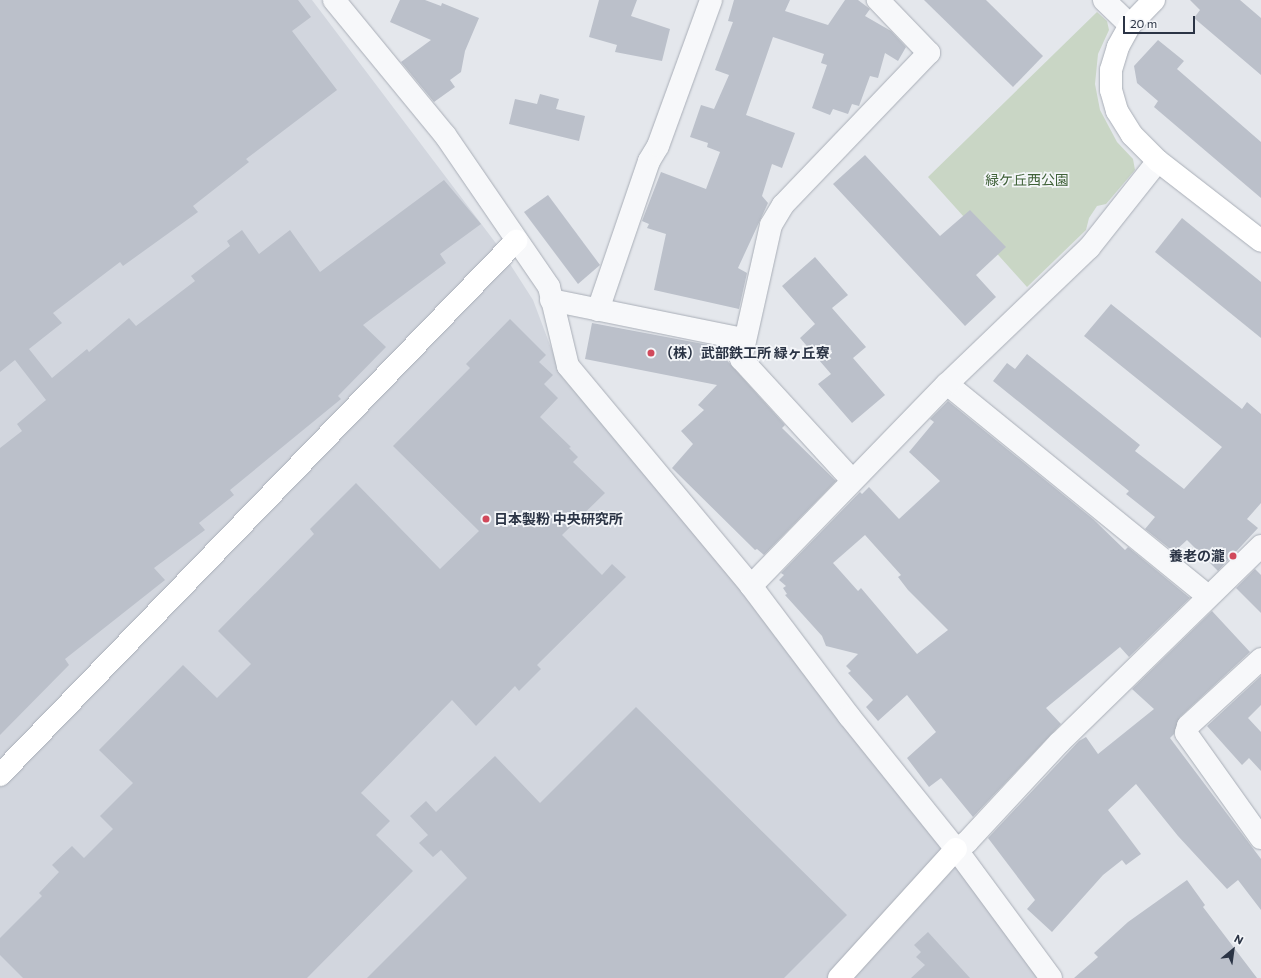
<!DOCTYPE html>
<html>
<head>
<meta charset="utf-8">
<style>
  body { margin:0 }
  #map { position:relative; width:1261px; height:978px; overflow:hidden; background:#e4e7ec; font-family:Commissioner,"Noto Sans JP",sans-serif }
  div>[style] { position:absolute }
  .built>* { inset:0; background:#d2d6de }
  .green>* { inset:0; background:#c9d6c5 }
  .building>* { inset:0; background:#bbc0ca }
  .roads { filter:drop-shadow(0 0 1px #a9aeb7) drop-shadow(0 0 1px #a9aeb7) }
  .street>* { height:22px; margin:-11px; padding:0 11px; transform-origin:11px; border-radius:11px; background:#f7f8fa }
  .secondary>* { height:22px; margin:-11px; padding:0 11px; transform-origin:11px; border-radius:11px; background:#fff }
  .dots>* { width:11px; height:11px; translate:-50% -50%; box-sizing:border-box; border:2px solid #f4f6f9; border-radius:50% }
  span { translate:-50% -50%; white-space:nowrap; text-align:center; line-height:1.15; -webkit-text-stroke:3.5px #f4f6f9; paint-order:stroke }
  .park-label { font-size:14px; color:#3f6138 }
  .poi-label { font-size:14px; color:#2b3445; font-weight:700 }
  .left { translate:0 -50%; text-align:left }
  .right { translate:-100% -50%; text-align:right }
  .north { position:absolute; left:1213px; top:930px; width:40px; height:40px; -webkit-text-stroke:3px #f4f6f9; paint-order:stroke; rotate:29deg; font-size:11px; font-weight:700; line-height:16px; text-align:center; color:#2b3445 }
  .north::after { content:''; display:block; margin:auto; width:14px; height:18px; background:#2b3445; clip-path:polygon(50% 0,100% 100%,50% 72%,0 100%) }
  .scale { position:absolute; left:1123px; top:16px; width:72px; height:18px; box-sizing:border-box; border:2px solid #2b3445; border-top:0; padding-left:5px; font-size:12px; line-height:14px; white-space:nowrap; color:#2b3445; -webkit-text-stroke:3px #f4f6f9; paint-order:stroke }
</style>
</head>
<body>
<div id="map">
  <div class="built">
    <i style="clip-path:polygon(0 0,312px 0,501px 250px,533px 300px,562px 377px,698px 533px,1041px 978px,0 978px)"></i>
  </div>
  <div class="green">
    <i style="clip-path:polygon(1097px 12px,1107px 21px,1109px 30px,1098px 54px,1095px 84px,1100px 110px,1117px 142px,1133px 159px,1135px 170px,1106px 204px,1097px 206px,1089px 218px,1086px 230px,1027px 287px,928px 177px)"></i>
  </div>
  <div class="building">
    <i style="clip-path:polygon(0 0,298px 0,311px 17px,292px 31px,337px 90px,246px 159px,249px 162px,193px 206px,198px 212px,123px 266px,120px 262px,53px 313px,62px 323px,29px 349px,52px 378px,87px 349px,89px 352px,129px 318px,136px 326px,195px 281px,191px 276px,230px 246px,227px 241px,242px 230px,259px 254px,290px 230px,320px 272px,444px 180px,481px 224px,440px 254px,446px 263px,363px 325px,386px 347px,338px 396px,341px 399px,230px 490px,234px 495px,199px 523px,205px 530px,154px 568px,165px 580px,65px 659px,69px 665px,0 735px,0 448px,22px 431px,17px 424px,46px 400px,15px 360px,0 372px)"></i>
    <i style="clip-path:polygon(400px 0,425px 0,441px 6px,442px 3px,479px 18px,465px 51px,461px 72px,450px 80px,455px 87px,434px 102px,401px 62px,431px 40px,390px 22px)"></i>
    <i style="clip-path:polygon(599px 0,637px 0,631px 16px,670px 29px,662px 61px,615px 52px,617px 45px,589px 37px)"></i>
    <i style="clip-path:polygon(734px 0,790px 0,785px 11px,828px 25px,845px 0,858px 0,870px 9px,865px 16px,891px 31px,906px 47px,898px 61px,885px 53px,878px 78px,870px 76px,859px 106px,852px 104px,848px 114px,833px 109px,830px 115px,812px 108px,827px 65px,821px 63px,824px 54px,773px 37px,746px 115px,795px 133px,782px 168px,772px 164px,762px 196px,768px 203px,738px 268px,747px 273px,739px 309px,654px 290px,666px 234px,647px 228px,649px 224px,642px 221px,661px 172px,706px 189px,720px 152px,707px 147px,708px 143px,690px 137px,701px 105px,714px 109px,729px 75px,715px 70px,733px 22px,728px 21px)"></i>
    <i style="clip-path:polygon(924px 0,986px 0,1043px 56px,1013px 87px)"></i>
    <i style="clip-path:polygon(1190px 0,1240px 0,1261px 18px,1261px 75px,1194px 18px,1200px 10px)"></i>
    <i style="clip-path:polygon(1158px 40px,1184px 61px,1177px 69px,1261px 142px,1261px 198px,1154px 107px,1158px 101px,1137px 83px,1134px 66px)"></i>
    <i style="clip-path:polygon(540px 94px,559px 99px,556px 109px,585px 116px,579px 141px,509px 124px,515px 99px,537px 104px)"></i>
    <i style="clip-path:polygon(865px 155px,940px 236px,970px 210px,1006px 247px,976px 275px,996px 297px,965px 326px,833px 184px)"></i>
    <i style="clip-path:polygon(548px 195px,600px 265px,578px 284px,524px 212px)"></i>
    <i style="clip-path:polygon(1182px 218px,1261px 282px,1261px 338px,1155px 252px)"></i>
    <i style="clip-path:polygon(815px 257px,848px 295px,832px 308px,866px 347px,853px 358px,885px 395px,852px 423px,818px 384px,831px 374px,800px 338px,815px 324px,782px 286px)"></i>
    <i style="clip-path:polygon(1111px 304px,1242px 409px,1247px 402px,1261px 414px,1261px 503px,1247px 519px,1258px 528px,1218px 571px,1187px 540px,1174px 552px,1145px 529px,1155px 517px,1126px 494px,1129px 491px,993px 381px,1007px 363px,1015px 369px,1027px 354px,1140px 445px,1135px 451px,1184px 489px,1222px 447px,1084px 336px)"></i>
    <i style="clip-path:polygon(510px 319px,546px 355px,539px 362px,553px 375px,544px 384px,558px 398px,540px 417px,571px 447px,569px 448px,578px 457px,573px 462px,605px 493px,562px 535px,602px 575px,612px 564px,626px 577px,537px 665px,541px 669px,519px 691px,515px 686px,476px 726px,452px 700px,361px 793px,390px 821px,376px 835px,413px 871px,307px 978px,23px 978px,0 955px,0 938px,42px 896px,39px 893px,59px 872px,52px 865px,72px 846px,84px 858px,113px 829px,100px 816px,133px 783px,99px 750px,183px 665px,217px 698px,251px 664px,218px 631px,314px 534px,310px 529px,356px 483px,440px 569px,479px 531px,393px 446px,470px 368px,466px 364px)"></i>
    <i style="clip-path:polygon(592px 323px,714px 346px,785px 425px,782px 428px,836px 481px,764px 555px,757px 549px,755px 550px,672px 468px,693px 444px,681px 431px,704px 410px,698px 405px,717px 385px,585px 359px)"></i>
    <i style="clip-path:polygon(evenodd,948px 401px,1093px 519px,1125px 550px,1128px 547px,1190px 598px,1129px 657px,1120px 647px,1046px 708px,1061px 724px,973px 817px,941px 778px,929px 787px,907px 758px,936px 732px,907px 695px,878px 721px,866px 707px,873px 700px,848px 673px,851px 671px,846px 666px,858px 654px,826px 646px,822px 636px,785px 595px,787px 594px,783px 588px,786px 586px,779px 580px,784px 575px,781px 573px,860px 492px,862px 494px,869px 487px,899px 519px,940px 481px,909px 452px,934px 422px,930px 419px,948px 401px,865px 535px,901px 575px,898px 577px,908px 590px,948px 630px,917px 654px,861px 588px,858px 591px,833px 563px,865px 535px)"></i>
    <i style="clip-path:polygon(1255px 569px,1261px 575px,1261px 613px,1236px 588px)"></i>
    <i style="clip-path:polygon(1212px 611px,1250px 652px,1180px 717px,1174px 734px,1170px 738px,1261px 859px,1261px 910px,1238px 880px,1227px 889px,1178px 836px,1136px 784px,1108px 810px,1141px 854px,1126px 865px,1122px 860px,1103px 875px,1052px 932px,1027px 909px,1035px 900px,988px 838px,1079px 741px,1086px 737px,1098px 754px,1154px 709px,1132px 689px)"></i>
    <i style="clip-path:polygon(1261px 676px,1261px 705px,1248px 718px,1261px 732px,1261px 771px,1249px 758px,1242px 765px,1207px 726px)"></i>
    <i style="clip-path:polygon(636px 707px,847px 915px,784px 978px,367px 978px,467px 878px,441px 850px,433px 857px,419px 843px,428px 835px,410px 816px,426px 801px,436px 812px,495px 756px,540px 803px)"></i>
    <i style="clip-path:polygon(1187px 880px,1205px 905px,1203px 907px,1257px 978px,1074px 978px,1098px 957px,1094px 953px,1128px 922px)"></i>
    <i style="clip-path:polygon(928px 932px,970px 978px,911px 978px,925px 965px,916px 957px,921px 952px,914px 945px)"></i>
  </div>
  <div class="roads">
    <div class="street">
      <i style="left:334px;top:0;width:175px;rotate:50.6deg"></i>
      <i style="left:445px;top:135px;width:184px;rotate:55.6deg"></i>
      <i style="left:549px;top:287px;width:81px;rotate:76.5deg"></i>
      <i style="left:568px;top:366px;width:286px;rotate:50.2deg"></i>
      <i style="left:751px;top:586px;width:163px;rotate:53deg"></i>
      <i style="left:849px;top:716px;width:171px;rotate:51.2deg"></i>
      <i style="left:956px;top:849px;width:160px;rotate:53.6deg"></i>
      <i style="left:1104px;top:0;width:36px;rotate:44deg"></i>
      <i style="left:551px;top:300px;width:196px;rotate:11.5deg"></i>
      <i style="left:598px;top:310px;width:157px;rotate:-71.1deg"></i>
      <i style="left:649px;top:161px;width:17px;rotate:-59deg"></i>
      <i style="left:658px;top:146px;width:155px;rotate:-70deg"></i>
      <i style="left:947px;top:384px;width:336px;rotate:39.1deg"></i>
      <i style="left:852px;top:480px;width:164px;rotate:-132.5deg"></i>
      <i style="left:741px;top:359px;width:137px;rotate:-77.4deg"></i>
      <i style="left:771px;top:225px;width:23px;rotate:-59deg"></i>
      <i style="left:783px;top:205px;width:211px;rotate:-46.2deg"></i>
      <i style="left:929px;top:53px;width:74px;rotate:-133.9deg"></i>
      <i style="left:751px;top:586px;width:281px;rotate:-45.9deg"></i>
      <i style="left:947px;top:384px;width:197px;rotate:-43.8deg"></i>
      <i style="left:1089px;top:248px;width:111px;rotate:-51.6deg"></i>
      <i style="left:1261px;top:659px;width:99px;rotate:137.5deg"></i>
      <i style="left:1188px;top:726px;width:7px;rotate:106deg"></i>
      <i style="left:1186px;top:733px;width:129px;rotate:54.5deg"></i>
      <i style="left:956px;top:849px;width:13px;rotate:-32deg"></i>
      <i style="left:967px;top:842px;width:135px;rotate:-47.1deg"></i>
      <i style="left:1059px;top:743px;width:282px;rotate:-44.3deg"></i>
    </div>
    <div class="secondary">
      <i style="left:1154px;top:0;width:35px;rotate:134deg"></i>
      <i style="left:1130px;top:25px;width:25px;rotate:119deg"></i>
      <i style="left:1118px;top:47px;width:24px;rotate:107deg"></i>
      <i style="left:1111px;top:70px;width:20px;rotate:90deg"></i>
      <i style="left:1111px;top:90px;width:22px;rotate:74deg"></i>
      <i style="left:1117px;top:111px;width:28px;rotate:58deg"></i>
      <i style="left:1132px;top:135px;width:37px;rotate:45deg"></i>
      <i style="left:1158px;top:161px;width:130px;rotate:37.8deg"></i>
      <i style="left:0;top:775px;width:743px;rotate:-45.98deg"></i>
      <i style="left:839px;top:978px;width:174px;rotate:-47.8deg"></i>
    </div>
  </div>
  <div class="dots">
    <i style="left:651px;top:353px;background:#d1495b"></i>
    <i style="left:486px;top:519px;background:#d1495b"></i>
    <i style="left:1233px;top:556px;background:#d1495b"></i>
  </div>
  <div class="park-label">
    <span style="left:1027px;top:180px">緑ケ丘西公園</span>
  </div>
  <div class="poi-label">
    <span class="left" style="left:659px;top:353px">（株）武部鉄工所 緑ヶ丘寮</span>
    <span class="left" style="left:494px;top:519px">日本製粉 中央研究所</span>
    <span class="right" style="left:1225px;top:556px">養老の瀧</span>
  </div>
  <div class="north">N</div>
  <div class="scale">20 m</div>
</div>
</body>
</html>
